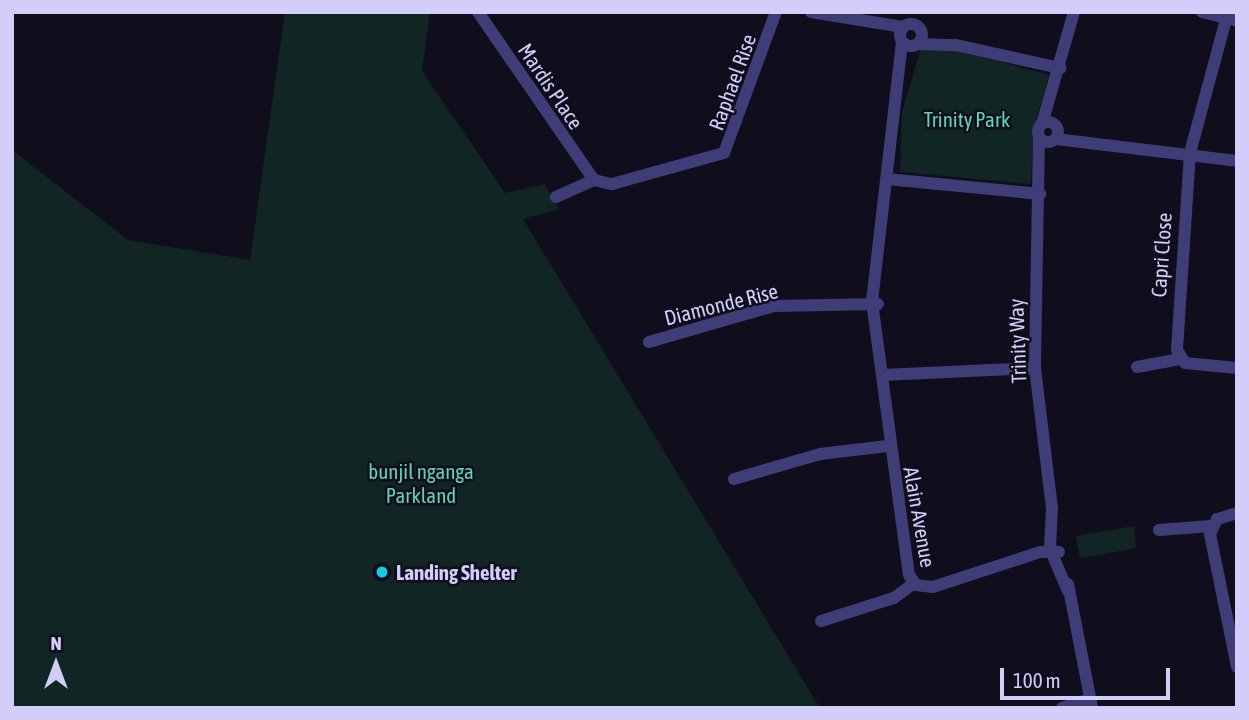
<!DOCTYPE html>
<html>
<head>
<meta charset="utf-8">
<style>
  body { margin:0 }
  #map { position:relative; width:1249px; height:720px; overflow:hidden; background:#100d1c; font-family:"Asap Condensed",sans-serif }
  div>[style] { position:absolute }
  .green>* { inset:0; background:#112525 }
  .minor>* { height:12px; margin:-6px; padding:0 6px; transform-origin:6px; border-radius:6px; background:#3f3d77 }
  .minor>.ring { margin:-6px; padding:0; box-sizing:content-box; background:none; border:12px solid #3f3d77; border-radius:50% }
  .dots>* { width:19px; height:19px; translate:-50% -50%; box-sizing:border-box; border:4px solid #100d1c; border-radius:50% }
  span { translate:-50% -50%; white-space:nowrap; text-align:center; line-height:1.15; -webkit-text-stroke:5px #100d1c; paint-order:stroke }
  .street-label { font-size:21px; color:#d3cdfa }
  .park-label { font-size:21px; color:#62d2b6 }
  .poi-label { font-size:21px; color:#d3cdfa; font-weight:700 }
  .left { translate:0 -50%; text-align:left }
  .frame { position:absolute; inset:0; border:14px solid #d3cdfa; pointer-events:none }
  .north { position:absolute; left:21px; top:629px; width:70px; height:70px; -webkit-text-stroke:5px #100d1c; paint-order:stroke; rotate:0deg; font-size:19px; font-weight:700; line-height:28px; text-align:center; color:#d3cdfa }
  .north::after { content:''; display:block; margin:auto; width:24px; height:32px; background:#d3cdfa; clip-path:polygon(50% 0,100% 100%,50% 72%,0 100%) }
  .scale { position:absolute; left:1000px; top:668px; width:170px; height:32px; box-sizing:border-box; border:4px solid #d3cdfa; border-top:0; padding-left:9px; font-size:21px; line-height:24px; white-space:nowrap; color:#d3cdfa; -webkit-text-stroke:5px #100d1c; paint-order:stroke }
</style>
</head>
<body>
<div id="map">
  <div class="green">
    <i style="clip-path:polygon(285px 12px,430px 12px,422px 71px,505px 193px,545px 184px,559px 209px,523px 219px,820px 708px,12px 708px,12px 150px,128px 240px,250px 260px)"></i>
    <i style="clip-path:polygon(921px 48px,950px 48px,1049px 75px,1033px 131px,1031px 184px,900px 172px,902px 112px)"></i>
    <i style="clip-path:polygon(1134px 526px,1136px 548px,1080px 558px,1076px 536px)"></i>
  </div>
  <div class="minor">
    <i style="left:478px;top:12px;width:204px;rotate:55.4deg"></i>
    <i style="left:811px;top:12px;width:93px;rotate:9.3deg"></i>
    <i style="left:1202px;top:12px;width:36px;rotate:14deg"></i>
    <i style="left:1225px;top:23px;width:135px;rotate:105.1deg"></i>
    <i style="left:1190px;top:153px;width:197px;rotate:93.8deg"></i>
    <i style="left:1177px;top:350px;width:15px;rotate:58deg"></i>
    <i style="left:1185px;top:363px;width:52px;rotate:5.5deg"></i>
    <i class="ring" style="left:900px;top:24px;width:10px;height:10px"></i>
    <i style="left:902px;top:42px;width:262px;rotate:96.6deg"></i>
    <i style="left:872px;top:302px;width:275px;rotate:82.3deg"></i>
    <i style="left:909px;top:575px;width:12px;rotate:55deg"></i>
    <i style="left:916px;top:585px;width:17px;rotate:7deg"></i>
    <i style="left:933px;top:587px;width:113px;rotate:-18.1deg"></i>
    <i style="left:1040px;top:552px;width:19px"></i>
    <i style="left:918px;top:44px;width:38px;rotate:2deg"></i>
    <i style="left:956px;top:45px;width:107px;rotate:12.5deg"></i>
    <i class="ring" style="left:1038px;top:122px;width:8px;height:8px"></i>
    <i style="left:1042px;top:124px;width:116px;rotate:-74.1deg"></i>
    <i style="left:1039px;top:136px;width:232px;rotate:91deg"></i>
    <i style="left:1035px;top:368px;width:141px;rotate:83.1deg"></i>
    <i style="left:1052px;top:508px;width:41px;rotate:92.8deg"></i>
    <i style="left:1050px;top:549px;width:46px;rotate:66.8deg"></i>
    <i style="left:1056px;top:139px;width:182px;rotate:6.9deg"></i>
    <i style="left:887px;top:179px;width:154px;rotate:5.6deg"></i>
    <i style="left:556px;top:197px;width:42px;rotate:-24.1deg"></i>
    <i style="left:594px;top:180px;width:18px;rotate:13deg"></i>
    <i style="left:612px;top:184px;width:116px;rotate:-15.5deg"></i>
    <i style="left:724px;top:153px;width:150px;rotate:-69.8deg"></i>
    <i style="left:649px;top:342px;width:130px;rotate:-16.1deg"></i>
    <i style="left:774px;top:306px;width:104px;rotate:-1.1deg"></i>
    <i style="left:1137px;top:367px;width:44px;rotate:-10.5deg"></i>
    <i style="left:882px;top:375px;width:153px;rotate:-2.6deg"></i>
    <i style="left:734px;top:479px;width:90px;rotate:-16.2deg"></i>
    <i style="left:820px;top:454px;width:68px;rotate:-6.7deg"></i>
    <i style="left:1237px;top:513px;width:21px;rotate:163deg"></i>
    <i style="left:1217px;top:519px;width:17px;rotate:115deg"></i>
    <i style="left:1210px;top:534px;width:136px;rotate:78.5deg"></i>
    <i style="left:1159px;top:530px;width:52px;rotate:-4.4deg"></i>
    <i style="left:1068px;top:584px;width:126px;rotate:79deg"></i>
    <i style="left:821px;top:621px;width:77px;rotate:-17.5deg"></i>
    <i style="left:894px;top:598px;width:25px;rotate:-37deg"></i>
    <i style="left:1062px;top:708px;width:29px;rotate:-18deg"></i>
  </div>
  <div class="dots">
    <i style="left:382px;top:572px;background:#16c9de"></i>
  </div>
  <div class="street-label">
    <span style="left:732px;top:82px;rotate:-70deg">Raphael Rise</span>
    <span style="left:551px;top:86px;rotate:56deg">Mardis Place</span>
    <span style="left:1161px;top:255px;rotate:-86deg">Capri Close</span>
    <span style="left:721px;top:304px;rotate:-14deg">Diamonde Rise</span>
    <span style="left:1017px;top:341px;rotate:-92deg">Trinity Way</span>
    <span style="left:920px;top:517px;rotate:80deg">Alain Avenue</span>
  </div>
  <div class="park-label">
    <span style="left:967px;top:119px">Trinity Park</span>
    <span style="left:421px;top:483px">bunjil nganga<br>Parkland</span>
  </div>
  <div class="poi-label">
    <span class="left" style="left:396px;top:572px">Landing Shelter</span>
  </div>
  <div class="frame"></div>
  <div class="north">N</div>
  <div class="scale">100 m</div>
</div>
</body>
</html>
